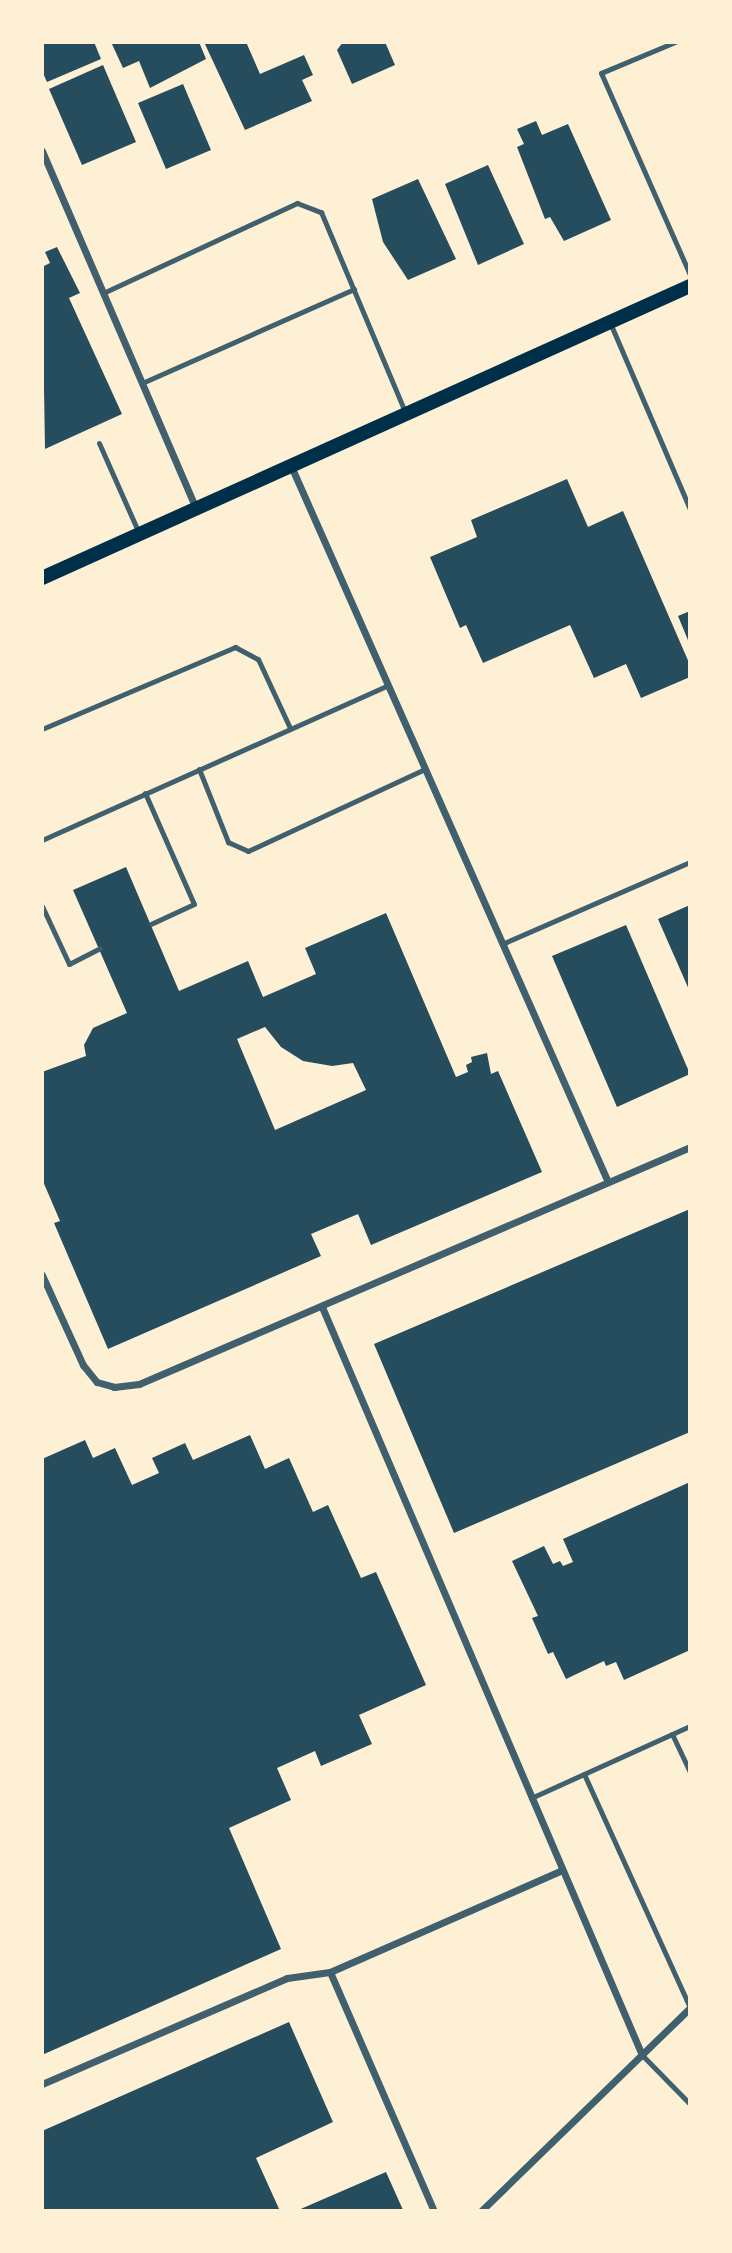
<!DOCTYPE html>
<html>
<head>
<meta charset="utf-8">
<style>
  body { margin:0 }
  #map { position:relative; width:732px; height:2253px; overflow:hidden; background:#fdf0d5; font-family:Poppins,sans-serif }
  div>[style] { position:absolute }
  .building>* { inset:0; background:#264d5e }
  .service>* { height:5px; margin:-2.5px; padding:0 2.5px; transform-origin:2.5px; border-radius:2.5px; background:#3f606c }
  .minor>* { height:7px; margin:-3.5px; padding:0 3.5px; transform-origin:3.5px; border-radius:3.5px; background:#3f606c }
  .secondary>* { height:14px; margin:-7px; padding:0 7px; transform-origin:7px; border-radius:7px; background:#003049 }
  span { translate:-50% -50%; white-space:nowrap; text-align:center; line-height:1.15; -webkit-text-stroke:5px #fdf0d5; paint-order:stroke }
  .frame { position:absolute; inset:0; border:44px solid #fdf0d5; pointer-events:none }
</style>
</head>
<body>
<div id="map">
  <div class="building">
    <i style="clip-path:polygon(42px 42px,94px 42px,101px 59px,47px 82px,42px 71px)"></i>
    <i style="clip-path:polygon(111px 42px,199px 42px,206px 59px,150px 88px,139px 61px,123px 68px)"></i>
    <i style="clip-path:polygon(204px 42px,246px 42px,260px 74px,304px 55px,313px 75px,302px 80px,312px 101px,245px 130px)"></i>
    <i style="clip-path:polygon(343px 42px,385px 42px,395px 65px,352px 84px,337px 50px)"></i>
    <i style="clip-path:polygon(103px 65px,136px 142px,82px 165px,49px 89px)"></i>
    <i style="clip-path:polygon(183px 84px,211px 150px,166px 169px,138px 103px)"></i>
    <i style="clip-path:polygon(536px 121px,542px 135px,568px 124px,611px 220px,564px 241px,550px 217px,545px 219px,517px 147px,524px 144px,517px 129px)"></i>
    <i style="clip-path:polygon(488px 165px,524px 244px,478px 265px,445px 184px)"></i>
    <i style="clip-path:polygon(418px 179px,456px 259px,408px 280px,383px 242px,372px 199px)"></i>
    <i style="clip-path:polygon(57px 247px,80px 293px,69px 298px,122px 414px,45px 449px,42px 267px,50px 263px,45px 252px)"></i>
    <i style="clip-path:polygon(567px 479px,588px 527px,623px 511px,690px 665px,690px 677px,641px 698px,626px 664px,594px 678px,570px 625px,483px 663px,466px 625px,460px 628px,430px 557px,477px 537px,471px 520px)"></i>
    <i style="clip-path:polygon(690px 611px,690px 645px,678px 616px)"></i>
    <i style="clip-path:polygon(evenodd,126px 867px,179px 991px,248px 961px,263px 997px,316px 974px,305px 948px,386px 913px,456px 1077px,468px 1072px,466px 1065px,472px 1062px,471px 1057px,487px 1053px,491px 1074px,498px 1071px,542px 1172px,371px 1245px,358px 1214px,311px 1234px,321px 1256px,108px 1349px,54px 1223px,60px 1221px,42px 1179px,42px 1072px,86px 1056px,84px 1045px,93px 1028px,127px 1013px,73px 890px,126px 867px,265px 1027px,281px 1047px,303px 1061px,332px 1066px,353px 1063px,366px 1090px,275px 1130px,237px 1039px,265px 1027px)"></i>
    <i style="clip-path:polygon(690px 905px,690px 992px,658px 919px)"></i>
    <i style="clip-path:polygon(626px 925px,690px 1074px,617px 1107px,552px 956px)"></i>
    <i style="clip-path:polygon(690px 1209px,690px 1432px,454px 1533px,374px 1344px)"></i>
    <i style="clip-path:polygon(250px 1435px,265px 1469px,289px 1458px,313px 1512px,328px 1505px,361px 1578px,376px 1572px,426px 1685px,359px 1715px,372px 1744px,321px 1766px,315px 1751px,277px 1768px,291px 1800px,229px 1828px,281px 1949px,42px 2055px,42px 1459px,85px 1440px,93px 1458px,115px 1448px,132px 1485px,159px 1473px,152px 1458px,185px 1443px,193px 1460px)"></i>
    <i style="clip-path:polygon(690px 1482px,690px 1650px,624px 1680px,616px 1662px,606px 1666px,604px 1661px,566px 1679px,553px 1652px,548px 1654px,532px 1618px,538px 1616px,512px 1561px,544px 1546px,553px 1564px,560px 1561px,563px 1566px,573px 1562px,563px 1539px)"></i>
    <i style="clip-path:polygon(289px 2022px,333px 2122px,256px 2158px,280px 2211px,42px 2211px,42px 2131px)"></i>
    <i style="clip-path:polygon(386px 2172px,403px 2210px,296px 2211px)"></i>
  </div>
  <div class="service">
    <i style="left:675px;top:42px;width:80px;rotate:157.3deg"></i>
    <i style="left:601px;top:73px;width:221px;rotate:66.2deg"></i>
    <i style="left:103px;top:293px;width:214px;rotate:-24.9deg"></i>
    <i style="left:297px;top:203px;width:26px;rotate:21deg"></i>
    <i style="left:321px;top:212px;width:219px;rotate:67.2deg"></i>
    <i style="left:611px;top:325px;width:200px;rotate:66.8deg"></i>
    <i style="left:142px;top:383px;width:232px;rotate:-23.9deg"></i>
    <i style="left:99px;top:443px;width:96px;rotate:66.1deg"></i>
    <i style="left:42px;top:729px;width:210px;rotate:-23deg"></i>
    <i style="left:235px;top:647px;width:26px;rotate:28deg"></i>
    <i style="left:258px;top:659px;width:76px;rotate:65.1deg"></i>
    <i style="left:199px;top:769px;width:79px;rotate:68.3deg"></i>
    <i style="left:228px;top:842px;width:22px;rotate:24deg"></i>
    <i style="left:248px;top:851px;width:195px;rotate:-24.9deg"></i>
    <i style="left:145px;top:793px;width:121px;rotate:66.2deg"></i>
    <i style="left:194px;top:904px;width:47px;rotate:155.1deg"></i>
    <i style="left:42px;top:840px;width:379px;rotate:-24.1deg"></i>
    <i style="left:42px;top:906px;width:64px;rotate:65deg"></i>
    <i style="left:69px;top:964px;width:34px;rotate:-27deg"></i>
    <i style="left:502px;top:944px;width:205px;rotate:-23.6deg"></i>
    <i style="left:672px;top:1734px;width:42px;rotate:64.7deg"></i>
    <i style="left:584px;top:1774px;width:257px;rotate:65.6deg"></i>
    <i style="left:531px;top:1798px;width:175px;rotate:-24.4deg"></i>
    <i style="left:642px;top:2055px;width:69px;rotate:45.6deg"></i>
  </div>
  <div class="minor">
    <i style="left:42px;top:151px;width:389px;rotate:66.7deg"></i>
    <i style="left:291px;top:466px;width:783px;rotate:66.12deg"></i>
    <i style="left:42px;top:1275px;width:99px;rotate:65.5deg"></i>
    <i style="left:83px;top:1365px;width:22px;rotate:51deg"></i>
    <i style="left:97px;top:1382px;width:18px;rotate:16deg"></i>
    <i style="left:114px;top:1387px;width:25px;rotate:-7deg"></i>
    <i style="left:139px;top:1384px;width:600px;rotate:-23.27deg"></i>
    <i style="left:322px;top:1307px;width:814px;rotate:66.84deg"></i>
    <i style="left:330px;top:1972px;width:261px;rotate:66.5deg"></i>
    <i style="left:42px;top:2084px;width:267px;rotate:-23.4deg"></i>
    <i style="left:287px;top:1978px;width:43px;rotate:-7.9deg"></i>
    <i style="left:330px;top:1972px;width:253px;rotate:-23.7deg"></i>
    <i style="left:481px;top:2211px;width:291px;rotate:-44.2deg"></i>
  </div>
  <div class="secondary">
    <i style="left:42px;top:578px;width:711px;rotate:-24.26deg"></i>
  </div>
  <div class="frame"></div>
</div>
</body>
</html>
